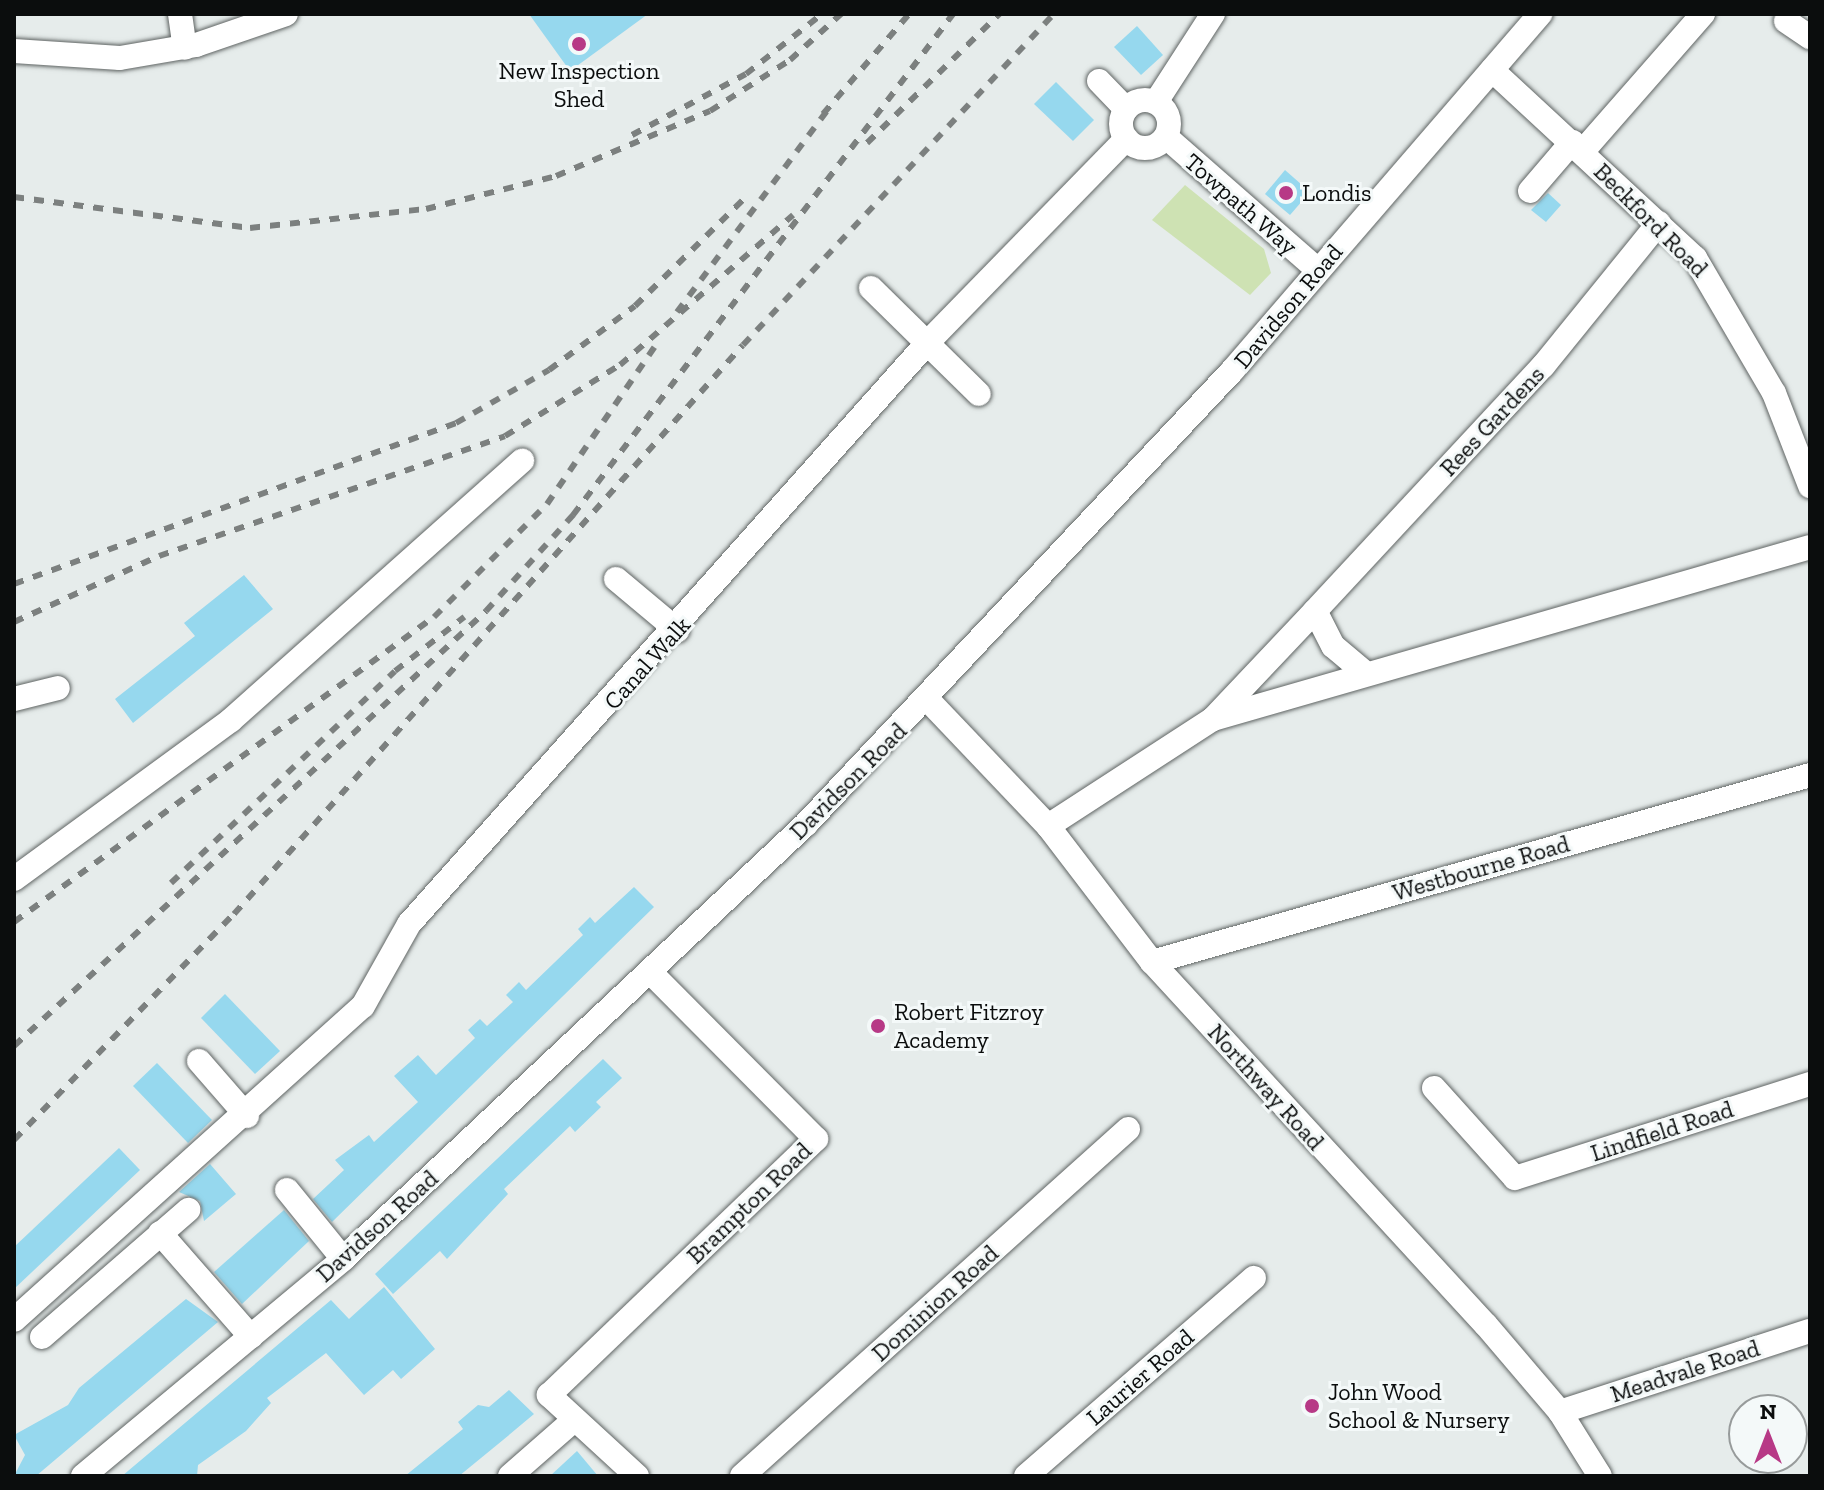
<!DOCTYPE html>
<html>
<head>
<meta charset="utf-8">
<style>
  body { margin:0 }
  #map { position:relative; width:1824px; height:1490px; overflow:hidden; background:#e6eceb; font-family:"Zilla Slab",serif }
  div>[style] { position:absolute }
  .green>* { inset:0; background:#cee2b3 }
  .building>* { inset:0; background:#96d8ee }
  .roads { filter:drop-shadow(0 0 2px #5f6463) drop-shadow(0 0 2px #5f6463) }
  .minor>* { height:24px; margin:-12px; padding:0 12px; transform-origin:12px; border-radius:12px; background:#fff }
  .minor>.ring { margin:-12px; padding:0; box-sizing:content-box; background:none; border:24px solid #fff; border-radius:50% }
  .rail>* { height:6px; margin-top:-3px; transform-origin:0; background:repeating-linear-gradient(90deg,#7c807f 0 10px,transparent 0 20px) }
  .dots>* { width:22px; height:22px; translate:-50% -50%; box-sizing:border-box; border:4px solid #f4f9f9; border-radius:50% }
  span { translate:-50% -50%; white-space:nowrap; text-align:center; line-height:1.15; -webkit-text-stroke:6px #f4f9f9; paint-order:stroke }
  .poi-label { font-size:24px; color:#0b0d0d }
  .left { translate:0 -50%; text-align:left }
  .street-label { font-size:24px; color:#0b0d0d }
  .frame { position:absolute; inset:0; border:16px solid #0b0d0d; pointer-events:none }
  .north { position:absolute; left:1728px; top:1394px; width:80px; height:80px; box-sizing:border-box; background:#f4f9f9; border:2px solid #979b9b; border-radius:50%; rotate:0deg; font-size:22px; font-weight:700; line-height:32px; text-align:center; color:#0b0d0d }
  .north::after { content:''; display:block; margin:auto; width:28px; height:36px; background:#b73986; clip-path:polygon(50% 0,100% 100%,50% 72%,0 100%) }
</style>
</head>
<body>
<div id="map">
  <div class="green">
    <i style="clip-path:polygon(1185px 185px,1264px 249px,1271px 273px,1250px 295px,1152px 220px)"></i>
  </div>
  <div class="building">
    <i style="clip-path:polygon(529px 14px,648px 14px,570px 71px)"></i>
    <i style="clip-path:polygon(1137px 26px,1163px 55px,1141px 75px,1114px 47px)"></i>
    <i style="clip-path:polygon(1056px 82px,1094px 120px,1073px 141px,1034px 104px)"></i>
    <i style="clip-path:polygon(1285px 170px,1310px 192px,1290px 215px,1265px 194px)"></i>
    <i style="clip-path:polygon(1548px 193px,1561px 205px,1546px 222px,1531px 210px)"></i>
    <i style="clip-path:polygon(244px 575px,273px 609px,133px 723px,115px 699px,195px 636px,184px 623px)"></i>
    <i style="clip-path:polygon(634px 887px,654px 907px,332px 1222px,313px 1199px,344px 1170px,335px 1160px,369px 1135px,374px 1142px,418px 1102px,394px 1076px,418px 1055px,436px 1075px,475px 1038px,468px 1030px,480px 1019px,487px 1026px,513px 1002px,506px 995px,519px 982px,526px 990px,583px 935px,578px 929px,590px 917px,595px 923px)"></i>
    <i style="clip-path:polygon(225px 994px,280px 1051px,255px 1074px,201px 1018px)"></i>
    <i style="clip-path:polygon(603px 1059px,622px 1078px,596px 1102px,601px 1107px,575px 1132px,570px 1126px,504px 1189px,508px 1194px,447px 1259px,440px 1251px,393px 1294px,375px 1274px)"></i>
    <i style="clip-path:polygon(157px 1063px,212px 1120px,188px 1143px,133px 1086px)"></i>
    <i style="clip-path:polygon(119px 1148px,140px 1170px,14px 1289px,14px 1247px)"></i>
    <i style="clip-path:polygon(210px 1164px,236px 1194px,204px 1221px,200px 1201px,179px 1192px)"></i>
    <i style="clip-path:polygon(284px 1210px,309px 1241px,242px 1304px,214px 1272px)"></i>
    <i style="clip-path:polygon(384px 1287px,435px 1349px,401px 1379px,393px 1370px,364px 1395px,326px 1353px,267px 1398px,271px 1403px,246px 1431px,198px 1465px,197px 1476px,122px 1476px,331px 1300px,349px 1319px)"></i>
    <i style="clip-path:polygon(186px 1299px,218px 1322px,36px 1476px,14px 1476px,25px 1455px,14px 1435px,68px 1405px,79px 1388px)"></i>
    <i style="clip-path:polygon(509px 1390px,534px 1414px,503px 1440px,459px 1476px,405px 1476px,463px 1429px,458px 1422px,478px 1405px,489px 1407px)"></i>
    <i style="clip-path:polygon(577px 1451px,598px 1476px,550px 1476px)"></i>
  </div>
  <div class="roads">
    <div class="minor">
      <i style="left:180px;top:14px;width:34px;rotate:82deg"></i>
      <i style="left:1786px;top:21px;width:29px;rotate:34deg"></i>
      <i style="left:14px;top:51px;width:106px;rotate:3.8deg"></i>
      <i style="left:120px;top:58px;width:77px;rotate:-9.7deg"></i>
      <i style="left:196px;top:45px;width:95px;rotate:-19deg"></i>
      <i style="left:1492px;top:70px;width:277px;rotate:42.8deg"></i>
      <i style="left:1695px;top:258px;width:156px;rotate:59.7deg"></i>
      <i style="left:1774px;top:393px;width:100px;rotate:68.8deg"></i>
      <i style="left:1099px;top:81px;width:39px;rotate:46deg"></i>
      <i class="ring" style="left:1121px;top:100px;width:24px;height:24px"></i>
      <i style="left:1156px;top:102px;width:105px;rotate:-57.1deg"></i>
      <i style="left:1166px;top:137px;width:202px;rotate:41.2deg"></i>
      <i style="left:1582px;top:152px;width:184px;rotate:-48.8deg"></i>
      <i style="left:1530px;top:191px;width:65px;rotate:-49.4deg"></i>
      <i style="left:871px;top:288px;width:151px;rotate:44.5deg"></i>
      <i style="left:616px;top:579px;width:80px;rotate:39.9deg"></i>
      <i style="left:1315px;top:611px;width:335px;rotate:-47.1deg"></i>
      <i style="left:1543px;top:366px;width:184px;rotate:-51deg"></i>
      <i style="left:1364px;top:672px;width:40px;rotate:-140deg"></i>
      <i style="left:1333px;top:646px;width:39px;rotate:-117deg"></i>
      <i style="left:1315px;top:611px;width:149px;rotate:133.4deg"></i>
      <i style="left:1213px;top:719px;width:621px;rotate:-16.07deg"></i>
      <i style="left:14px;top:699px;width:45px;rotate:-14deg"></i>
      <i style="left:928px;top:700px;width:174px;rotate:46.4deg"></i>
      <i style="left:1048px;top:826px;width:171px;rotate:52.6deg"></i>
      <i style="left:1152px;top:962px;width:493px;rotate:47.4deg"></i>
      <i style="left:1486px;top:1325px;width:114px;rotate:49.6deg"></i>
      <i style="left:1560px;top:1412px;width:75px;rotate:58deg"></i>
      <i style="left:1048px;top:826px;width:197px;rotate:-33deg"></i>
      <i style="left:14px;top:879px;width:269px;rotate:-36.2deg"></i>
      <i style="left:231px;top:720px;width:390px;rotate:-41.7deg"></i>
      <i style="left:1152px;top:962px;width:684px;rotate:-15.86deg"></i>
      <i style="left:199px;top:1061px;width:73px;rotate:48.9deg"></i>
      <i style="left:1434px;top:1088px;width:121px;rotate:48deg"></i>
      <i style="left:1515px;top:1178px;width:310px;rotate:-17.7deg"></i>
      <i style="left:287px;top:1190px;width:89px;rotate:50.9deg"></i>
      <i style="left:160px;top:1233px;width:138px;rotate:48.8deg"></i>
      <i style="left:14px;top:1320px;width:469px;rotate:-42deg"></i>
      <i style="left:363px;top:1006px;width:94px;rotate:-60.7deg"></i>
      <i style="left:409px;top:924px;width:780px;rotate:-48.27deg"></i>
      <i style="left:928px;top:342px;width:284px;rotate:-45.7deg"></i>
      <i style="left:42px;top:1337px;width:194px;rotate:-41deg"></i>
      <i style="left:1560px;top:1412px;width:263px;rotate:-18deg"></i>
      <i style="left:83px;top:1476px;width:339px;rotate:-39.8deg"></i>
      <i style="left:343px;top:1259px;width:635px;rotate:-43.21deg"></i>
      <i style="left:806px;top:824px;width:622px;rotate:-46.76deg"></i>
      <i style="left:1232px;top:371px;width:472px;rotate:-49.2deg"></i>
      <i style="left:510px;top:1476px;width:85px;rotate:-41.2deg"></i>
      <i style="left:637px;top:1476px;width:120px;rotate:-137.4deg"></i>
      <i style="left:549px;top:1395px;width:370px;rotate:-43.8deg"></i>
      <i style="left:816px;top:1139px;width:233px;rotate:-134.8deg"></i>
      <i style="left:742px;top:1476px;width:519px;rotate:-41.95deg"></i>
      <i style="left:1026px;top:1476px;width:302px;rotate:-41deg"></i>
    </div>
  </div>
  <div class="rail">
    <i style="left:823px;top:114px;width:132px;rotate:-49.3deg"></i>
    <i style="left:632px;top:135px;width:129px;rotate:-28.2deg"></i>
    <i style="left:746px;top:74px;width:97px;rotate:-38.3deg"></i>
    <i style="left:867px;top:143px;width:185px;rotate:-44.3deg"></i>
    <i style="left:14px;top:197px;width:238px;rotate:7.5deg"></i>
    <i style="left:250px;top:228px;width:177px;rotate:-6.2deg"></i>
    <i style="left:426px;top:209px;width:134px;rotate:-14.2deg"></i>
    <i style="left:556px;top:176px;width:167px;rotate:-22.9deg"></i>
    <i style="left:710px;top:111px;width:95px;rotate:-32.5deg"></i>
    <i style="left:790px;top:60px;width:69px;rotate:-42deg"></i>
    <i style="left:677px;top:312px;width:256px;rotate:-53.3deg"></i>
    <i style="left:14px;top:584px;width:470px;rotate:-20deg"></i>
    <i style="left:456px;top:423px;width:107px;rotate:-29.7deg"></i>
    <i style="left:549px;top:370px;width:107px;rotate:-36.7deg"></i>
    <i style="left:635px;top:306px;width:157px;rotate:-44.5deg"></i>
    <i style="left:14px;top:622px;width:159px;rotate:-24.5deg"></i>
    <i style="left:159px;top:556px;width:366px;rotate:-19.1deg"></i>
    <i style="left:505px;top:436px;width:135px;rotate:-31.7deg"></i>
    <i style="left:620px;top:365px;width:229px;rotate:-40.9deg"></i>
    <i style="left:171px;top:883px;width:308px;rotate:-43.4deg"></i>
    <i style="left:395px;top:671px;width:88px;rotate:-38deg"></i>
    <i style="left:14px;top:922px;width:519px;rotate:-35.99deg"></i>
    <i style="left:434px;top:617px;width:160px;rotate:-45deg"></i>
    <i style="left:547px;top:504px;width:200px;rotate:-55.6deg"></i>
    <i style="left:14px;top:1046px;width:642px;rotate:-42.66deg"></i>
    <i style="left:486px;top:611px;width:130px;rotate:-47.8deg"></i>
    <i style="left:573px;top:515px;width:629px;rotate:-52.82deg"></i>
    <i style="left:14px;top:1140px;width:315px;rotate:-45.8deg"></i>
    <i style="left:234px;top:914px;width:763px;rotate:-48.19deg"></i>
    <i style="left:743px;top:345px;width:454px;rotate:-46.8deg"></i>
  </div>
  <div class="dots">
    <i style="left:579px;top:44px;background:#b73986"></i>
    <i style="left:1286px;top:193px;background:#b73986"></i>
    <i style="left:878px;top:1026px;background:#b73986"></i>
    <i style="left:1312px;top:1406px;background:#b73986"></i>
  </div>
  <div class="poi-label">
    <span style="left:579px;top:85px">New Inspection<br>Shed</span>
    <span class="left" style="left:1302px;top:193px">Londis</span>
    <span class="left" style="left:894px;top:1026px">Robert Fitzroy<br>Academy</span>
    <span class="left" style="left:1328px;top:1406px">John Wood<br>School &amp; Nursery</span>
  </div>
  <div class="street-label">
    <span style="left:1241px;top:204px;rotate:41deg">Towpath Way</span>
    <span style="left:1651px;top:220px;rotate:45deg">Beckford Road</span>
    <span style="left:1288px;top:306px;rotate:-50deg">Davidson Road</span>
    <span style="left:1492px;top:421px;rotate:-47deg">Rees Gardens</span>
    <span style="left:647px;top:663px;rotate:-48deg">Canal Walk</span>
    <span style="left:848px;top:781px;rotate:-45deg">Davidson Road</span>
    <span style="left:1481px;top:868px;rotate:-16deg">Westbourne Road</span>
    <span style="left:1266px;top:1087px;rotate:48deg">Northway Road</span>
    <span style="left:1662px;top:1131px;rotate:-18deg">Lindfield Road</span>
    <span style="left:749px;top:1203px;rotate:-44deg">Brampton Road</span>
    <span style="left:377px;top:1226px;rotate:-42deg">Davidson Road</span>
    <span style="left:935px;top:1303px;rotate:-42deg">Dominion Road</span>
    <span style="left:1685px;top:1371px;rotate:-18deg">Meadvale Road</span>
    <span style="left:1140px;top:1377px;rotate:-41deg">Laurier Road</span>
  </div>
  <div class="frame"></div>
  <div class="north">N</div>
</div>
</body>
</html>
